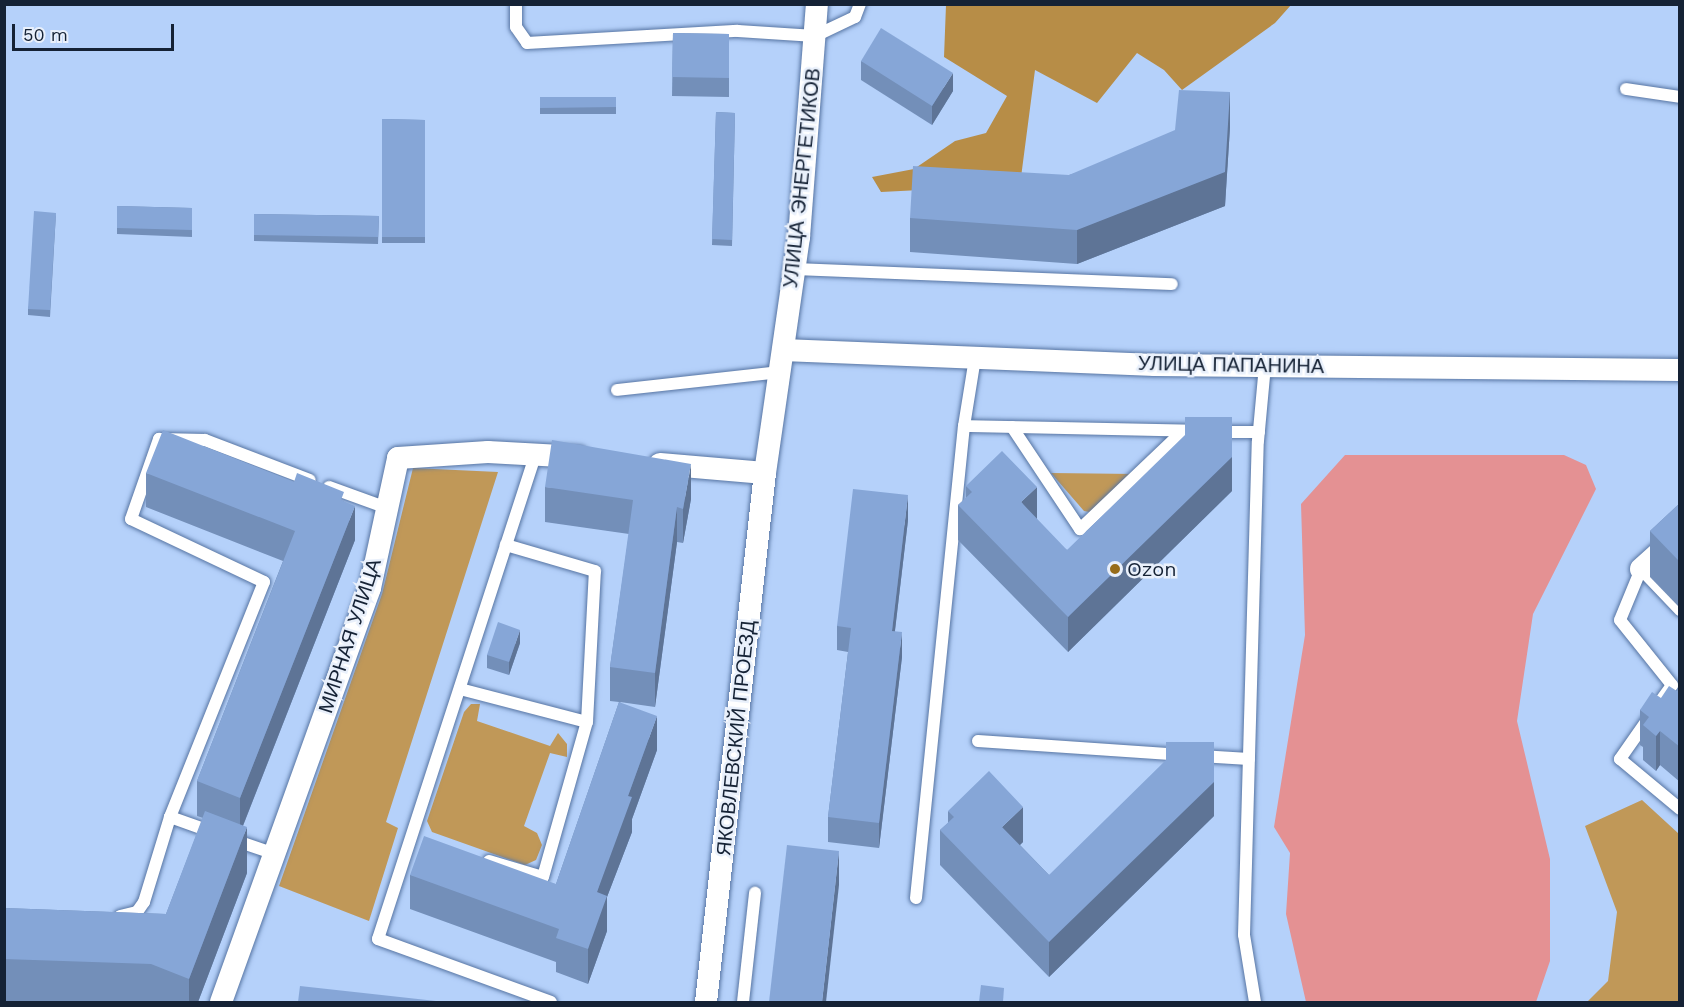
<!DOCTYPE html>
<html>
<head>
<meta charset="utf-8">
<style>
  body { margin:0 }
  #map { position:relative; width:1684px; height:1007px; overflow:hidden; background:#b5d1fa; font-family:"Work Sans",sans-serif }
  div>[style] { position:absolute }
  .green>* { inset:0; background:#c09858 }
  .forest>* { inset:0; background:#b78d47 }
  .water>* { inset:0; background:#e49193 }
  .roads { filter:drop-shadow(0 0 2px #5775a3) drop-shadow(0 0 2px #5775a3) }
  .lane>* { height:12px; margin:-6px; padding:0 6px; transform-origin:6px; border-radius:6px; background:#fff }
  .street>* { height:22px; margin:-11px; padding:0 11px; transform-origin:11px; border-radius:11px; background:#fff }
  .wall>* { inset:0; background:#738fb9 }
  .shaded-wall>* { inset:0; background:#5e7496 }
  .building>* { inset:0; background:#86a6d7 }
  .dots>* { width:16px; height:16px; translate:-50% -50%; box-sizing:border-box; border:3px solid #e9f0fb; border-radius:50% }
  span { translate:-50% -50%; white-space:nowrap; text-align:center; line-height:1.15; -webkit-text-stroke:5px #e9f0fb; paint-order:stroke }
  .street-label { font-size:20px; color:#152235 }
  .poi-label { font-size:20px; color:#152235 }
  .left { translate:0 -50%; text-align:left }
  .frame { position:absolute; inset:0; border:6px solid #152235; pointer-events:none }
  .scale { position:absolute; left:12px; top:24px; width:162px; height:27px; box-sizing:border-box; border:3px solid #152235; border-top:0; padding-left:8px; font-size:18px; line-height:21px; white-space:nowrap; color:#152235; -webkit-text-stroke:4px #e9f0fb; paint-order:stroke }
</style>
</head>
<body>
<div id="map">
  <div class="green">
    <i style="clip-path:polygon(413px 468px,498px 472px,386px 822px,398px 828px,369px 921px,279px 886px,382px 594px)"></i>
    <i style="clip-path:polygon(1051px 473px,1135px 474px,1095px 513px,1084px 511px)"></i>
    <i style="clip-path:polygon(471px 704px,480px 704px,477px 721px,550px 746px,558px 733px,567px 744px,567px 757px,550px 753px,524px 826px,537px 833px,542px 845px,536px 860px,525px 865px,432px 832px,427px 821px,464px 712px)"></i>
    <i style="clip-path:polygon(1642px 800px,1679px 834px,1680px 1002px,1587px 1002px,1608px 981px,1617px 912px,1585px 826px)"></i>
  </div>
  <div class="forest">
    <i style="clip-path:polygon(946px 5px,1291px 5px,1275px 23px,1182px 90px,1164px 70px,1137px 53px,1097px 103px,1035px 70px,1020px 185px,881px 192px,872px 177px,914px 169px,955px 141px,986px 133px,1007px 96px,944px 57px)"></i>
  </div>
  <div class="water">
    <i style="clip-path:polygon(1345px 455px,1564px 455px,1586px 465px,1596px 489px,1533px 614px,1517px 721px,1550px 859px,1550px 961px,1536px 1002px,1306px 1002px,1286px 914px,1290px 853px,1274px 827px,1305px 635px,1301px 504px)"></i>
  </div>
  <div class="roads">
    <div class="lane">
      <i style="left:516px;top:4px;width:23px;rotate:90deg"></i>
      <i style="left:516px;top:27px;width:19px;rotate:55deg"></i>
      <i style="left:527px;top:43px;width:211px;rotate:-3.3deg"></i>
      <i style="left:738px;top:31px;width:77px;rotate:3.7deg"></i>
      <i style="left:815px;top:36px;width:44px;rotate:-25.4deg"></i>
      <i style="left:855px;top:17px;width:14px;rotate:-69deg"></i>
      <i style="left:1626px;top:89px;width:55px;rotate:8.4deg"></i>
      <i style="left:795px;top:269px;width:377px;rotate:2.3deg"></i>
      <i style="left:617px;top:390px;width:165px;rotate:-6.3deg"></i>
      <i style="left:964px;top:426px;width:236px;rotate:1.2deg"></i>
      <i style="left:1012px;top:427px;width:123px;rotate:56.3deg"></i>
      <i style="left:1080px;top:529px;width:142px;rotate:-43.6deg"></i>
      <i style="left:1218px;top:432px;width:41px"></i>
      <i style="left:536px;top:453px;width:511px;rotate:108.01deg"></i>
      <i style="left:378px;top:939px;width:184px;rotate:20deg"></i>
      <i style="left:329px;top:487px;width:62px;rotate:19.9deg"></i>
      <i style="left:460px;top:689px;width:131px;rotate:14.6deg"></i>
      <i style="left:587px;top:722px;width:151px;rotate:-87deg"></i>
      <i style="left:595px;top:571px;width:93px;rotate:-163.7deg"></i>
      <i style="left:1662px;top:699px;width:17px;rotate:-54deg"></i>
      <i style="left:1672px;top:685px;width:83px;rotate:-128.7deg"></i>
      <i style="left:1620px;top:620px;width:55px;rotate:-67.6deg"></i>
      <i style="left:1641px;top:569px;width:57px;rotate:46.4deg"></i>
      <i style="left:1648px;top:719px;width:49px;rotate:125deg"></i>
      <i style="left:1620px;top:759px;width:78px;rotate:39.8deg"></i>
      <i style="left:978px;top:741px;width:204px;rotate:3.9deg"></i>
      <i style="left:1200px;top:756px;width:49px;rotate:3.5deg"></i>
      <i style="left:215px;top:833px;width:48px;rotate:-160.4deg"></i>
      <i style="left:170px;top:817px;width:253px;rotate:-68.2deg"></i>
      <i style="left:264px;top:582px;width:147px;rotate:-154.7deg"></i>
      <i style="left:131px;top:519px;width:85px;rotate:-70.7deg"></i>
      <i style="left:159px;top:439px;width:46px;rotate:1.2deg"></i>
      <i style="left:205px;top:440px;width:112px;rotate:20.9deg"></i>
      <i style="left:234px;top:840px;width:43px;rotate:18.9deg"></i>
      <i style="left:489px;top:861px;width:56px;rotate:16.5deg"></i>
      <i style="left:543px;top:877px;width:161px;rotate:-74.2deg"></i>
      <i style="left:916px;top:898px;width:474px;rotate:-84.2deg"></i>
      <i style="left:964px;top:426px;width:69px;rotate:-80.8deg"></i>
      <i style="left:120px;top:916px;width:17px;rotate:-13deg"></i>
      <i style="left:137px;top:912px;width:12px;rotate:-55deg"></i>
      <i style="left:144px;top:902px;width:89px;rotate:-73deg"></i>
      <i style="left:743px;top:1002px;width:110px;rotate:-83.7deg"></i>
      <i style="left:1255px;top:1002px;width:68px;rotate:-99.3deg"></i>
      <i style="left:1244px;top:935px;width:494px;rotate:-88.4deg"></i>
      <i style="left:1258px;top:441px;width:75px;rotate:-84.7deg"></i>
    </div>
    <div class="street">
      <i style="left:783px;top:350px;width:372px;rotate:2.3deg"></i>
      <i style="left:1155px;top:365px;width:525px;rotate:0.55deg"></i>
      <i style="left:660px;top:464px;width:105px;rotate:4.9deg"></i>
      <i style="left:765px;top:473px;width:238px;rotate:-81.8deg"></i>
      <i style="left:799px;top:237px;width:234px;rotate:-85.6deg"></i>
      <i style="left:1641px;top:569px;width:52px;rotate:-41.9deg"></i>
      <i style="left:221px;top:1002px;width:440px;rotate:-70.2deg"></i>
      <i style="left:370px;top:588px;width:133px;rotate:-77.8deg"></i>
      <i style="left:398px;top:458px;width:90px;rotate:-3.8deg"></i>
      <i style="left:488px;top:452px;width:91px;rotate:3.1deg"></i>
      <i style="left:706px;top:1002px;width:532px;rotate:-83.64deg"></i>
    </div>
  </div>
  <div class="wall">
    <i style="clip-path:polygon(673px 33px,729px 34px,729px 97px,672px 96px)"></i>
    <i style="clip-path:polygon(861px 61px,953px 91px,932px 125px,861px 80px)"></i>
    <i style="clip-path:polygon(540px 97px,616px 97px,616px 114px,540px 114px)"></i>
    <i style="clip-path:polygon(716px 112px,735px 113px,732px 246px,712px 245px)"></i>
    <i style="clip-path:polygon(382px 119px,425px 120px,425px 243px,382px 243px)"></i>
    <i style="clip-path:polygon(1230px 127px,1225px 206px,1077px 264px,910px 252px,910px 218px,1069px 175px)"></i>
    <i style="clip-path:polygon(117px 206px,192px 208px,192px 237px,117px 234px)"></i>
    <i style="clip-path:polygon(56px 213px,50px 317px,28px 315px,28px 309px)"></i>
    <i style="clip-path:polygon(254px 214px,379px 216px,378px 244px,254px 241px)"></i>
    <i style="clip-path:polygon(146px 473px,344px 501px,355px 540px,243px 826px,247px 873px,198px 1002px,4px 1002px,4px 908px,166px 914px,203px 818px,197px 816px,197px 781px,283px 561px,146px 507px)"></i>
    <i style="clip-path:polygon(966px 486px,1067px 550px,1232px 491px,1068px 652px,958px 540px,958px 505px,966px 498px)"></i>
    <i style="clip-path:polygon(545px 487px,691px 499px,683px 543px,677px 542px,655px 707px,620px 702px,657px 750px,632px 819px,632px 832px,607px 897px,607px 931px,588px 984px,556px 972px,556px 962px,410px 909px,410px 875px,556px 884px,619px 702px,610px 701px,610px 667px,629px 534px,545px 522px)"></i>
    <i style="clip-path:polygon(1680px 503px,1680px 604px,1678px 606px,1650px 577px,1650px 531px)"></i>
    <i style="clip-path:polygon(908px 520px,895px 631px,902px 657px,879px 848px,828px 842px,828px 817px,848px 652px,837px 650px,837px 626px)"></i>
    <i style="clip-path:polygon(520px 643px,509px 675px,487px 668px,487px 655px)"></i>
    <i style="clip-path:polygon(1680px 693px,1680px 782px,1660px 765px,1656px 771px,1643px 760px,1643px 747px,1640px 745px,1640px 710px,1661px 698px)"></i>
    <i style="clip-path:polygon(948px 811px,1023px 842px,1020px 845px,1049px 875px,1214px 816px,1049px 977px,940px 865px,940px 830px,948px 823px)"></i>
  </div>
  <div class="shaded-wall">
    <i style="clip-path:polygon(953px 73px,953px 91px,932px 125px,932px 106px)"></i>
    <i style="clip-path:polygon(1230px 92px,1230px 127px,1225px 206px,1077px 264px,1077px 230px)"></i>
    <i style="clip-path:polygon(1232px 417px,1232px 491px,1068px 652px,1068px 617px)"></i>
    <i style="clip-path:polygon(691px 464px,691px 499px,683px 543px,683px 509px)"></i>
    <i style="clip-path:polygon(1037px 487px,1037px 521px,1021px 502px)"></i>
    <i style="clip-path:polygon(908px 495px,908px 520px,892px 655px,892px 631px)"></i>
    <i style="clip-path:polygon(355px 506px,355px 540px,240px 833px,240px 798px)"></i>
    <i style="clip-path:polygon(677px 507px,677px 542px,655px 707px,655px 673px)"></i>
    <i style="clip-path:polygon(1680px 558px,1680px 604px,1678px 606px,1678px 560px)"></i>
    <i style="clip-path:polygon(520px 630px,520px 643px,509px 675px,509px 662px)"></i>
    <i style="clip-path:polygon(902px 632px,902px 657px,879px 848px,879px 823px)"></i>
    <i style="clip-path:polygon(657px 716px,657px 750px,632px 819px,632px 832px,607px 897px,607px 931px,588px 984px,588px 949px,597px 892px,628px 796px)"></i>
    <i style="clip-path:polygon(1660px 731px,1660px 765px,1656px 771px,1656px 736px)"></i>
    <i style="clip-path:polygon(1214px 742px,1214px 816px,1049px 977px,1049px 942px)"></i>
    <i style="clip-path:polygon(1023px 807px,1023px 842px,1002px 862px,1002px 827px)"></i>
    <i style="clip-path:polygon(247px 827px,247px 873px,198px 1002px,189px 1002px,189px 979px)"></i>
    <i style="clip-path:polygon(839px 851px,839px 885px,826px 1002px,822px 1002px)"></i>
  </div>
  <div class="building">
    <i style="clip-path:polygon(881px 28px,953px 73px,932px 106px,861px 61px)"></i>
    <i style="clip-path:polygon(673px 33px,729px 34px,729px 78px,672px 77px)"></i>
    <i style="clip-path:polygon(1179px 90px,1230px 92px,1225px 172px,1077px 230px,910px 218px,913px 166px,1069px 175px,1175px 130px)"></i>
    <i style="clip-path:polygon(540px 97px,616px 97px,616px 107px,540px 108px)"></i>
    <i style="clip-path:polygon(716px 112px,735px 113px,732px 240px,712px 239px)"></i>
    <i style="clip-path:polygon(382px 119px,425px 120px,425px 237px,382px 237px)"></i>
    <i style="clip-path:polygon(117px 206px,192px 208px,192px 230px,117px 228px)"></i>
    <i style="clip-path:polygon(34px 211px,56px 213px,50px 310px,28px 309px)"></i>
    <i style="clip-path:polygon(254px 214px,379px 216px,378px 237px,254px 235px)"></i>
    <i style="clip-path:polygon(1185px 417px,1232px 417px,1232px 457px,1068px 617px,958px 505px,972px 492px,966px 486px,1002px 451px,1037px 487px,1021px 502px,1067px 550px,1185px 435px)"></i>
    <i style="clip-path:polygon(163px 430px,294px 482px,297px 473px,344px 492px,341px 500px,355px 506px,240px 798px,197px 781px,295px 531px,146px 473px)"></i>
    <i style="clip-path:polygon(552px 440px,691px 464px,683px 509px,677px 507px,655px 673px,610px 667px,633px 500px,545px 487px)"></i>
    <i style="clip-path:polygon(853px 489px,908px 495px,892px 631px,902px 632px,879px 823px,828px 817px,851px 628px,837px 626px)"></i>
    <i style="clip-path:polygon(1680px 503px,1680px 558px,1678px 560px,1650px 531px)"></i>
    <i style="clip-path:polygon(498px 622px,520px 630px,509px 662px,487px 655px)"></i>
    <i style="clip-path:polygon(1669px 686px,1680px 693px,1680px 747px,1660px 731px,1656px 736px,1643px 725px,1649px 717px,1640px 710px,1652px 692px,1661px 698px)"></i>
    <i style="clip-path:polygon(619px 702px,657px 716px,628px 796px,632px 797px,597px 892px,607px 896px,588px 949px,556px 938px,559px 929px,410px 875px,424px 836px,556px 884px)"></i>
    <i style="clip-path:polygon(1166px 742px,1214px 742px,1214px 782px,1049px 942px,940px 830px,954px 817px,948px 811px,989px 771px,1023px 807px,1002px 827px,1049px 875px,1166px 760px)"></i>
    <i style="clip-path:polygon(205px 811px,247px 827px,189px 979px,151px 964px,4px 959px,4px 908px,166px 914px)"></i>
    <i style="clip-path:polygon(787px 845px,839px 851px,822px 1002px,769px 1002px)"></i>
    <i style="clip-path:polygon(981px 985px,1004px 988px,1003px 1002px,979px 1002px)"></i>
    <i style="clip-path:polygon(300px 986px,445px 1002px,298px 1002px)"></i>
  </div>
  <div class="dots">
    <i style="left:1115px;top:569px;background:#976c19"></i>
  </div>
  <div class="street-label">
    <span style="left:802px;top:178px;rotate:-84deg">УЛИЦА ЭНЕРГЕТИКОВ</span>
    <span style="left:1231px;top:365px;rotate:1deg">УЛИЦА ПАПАНИНА</span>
    <span style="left:350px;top:636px;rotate:-72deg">МИРНАЯ УЛИЦА</span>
    <span style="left:736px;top:738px;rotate:-84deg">ЯКОВЛЕВСКИЙ ПРОЕЗД</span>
  </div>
  <div class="poi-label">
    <span class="left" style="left:1127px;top:569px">Ozon</span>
  </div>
  <div class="frame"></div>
  <div class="scale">50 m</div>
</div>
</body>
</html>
